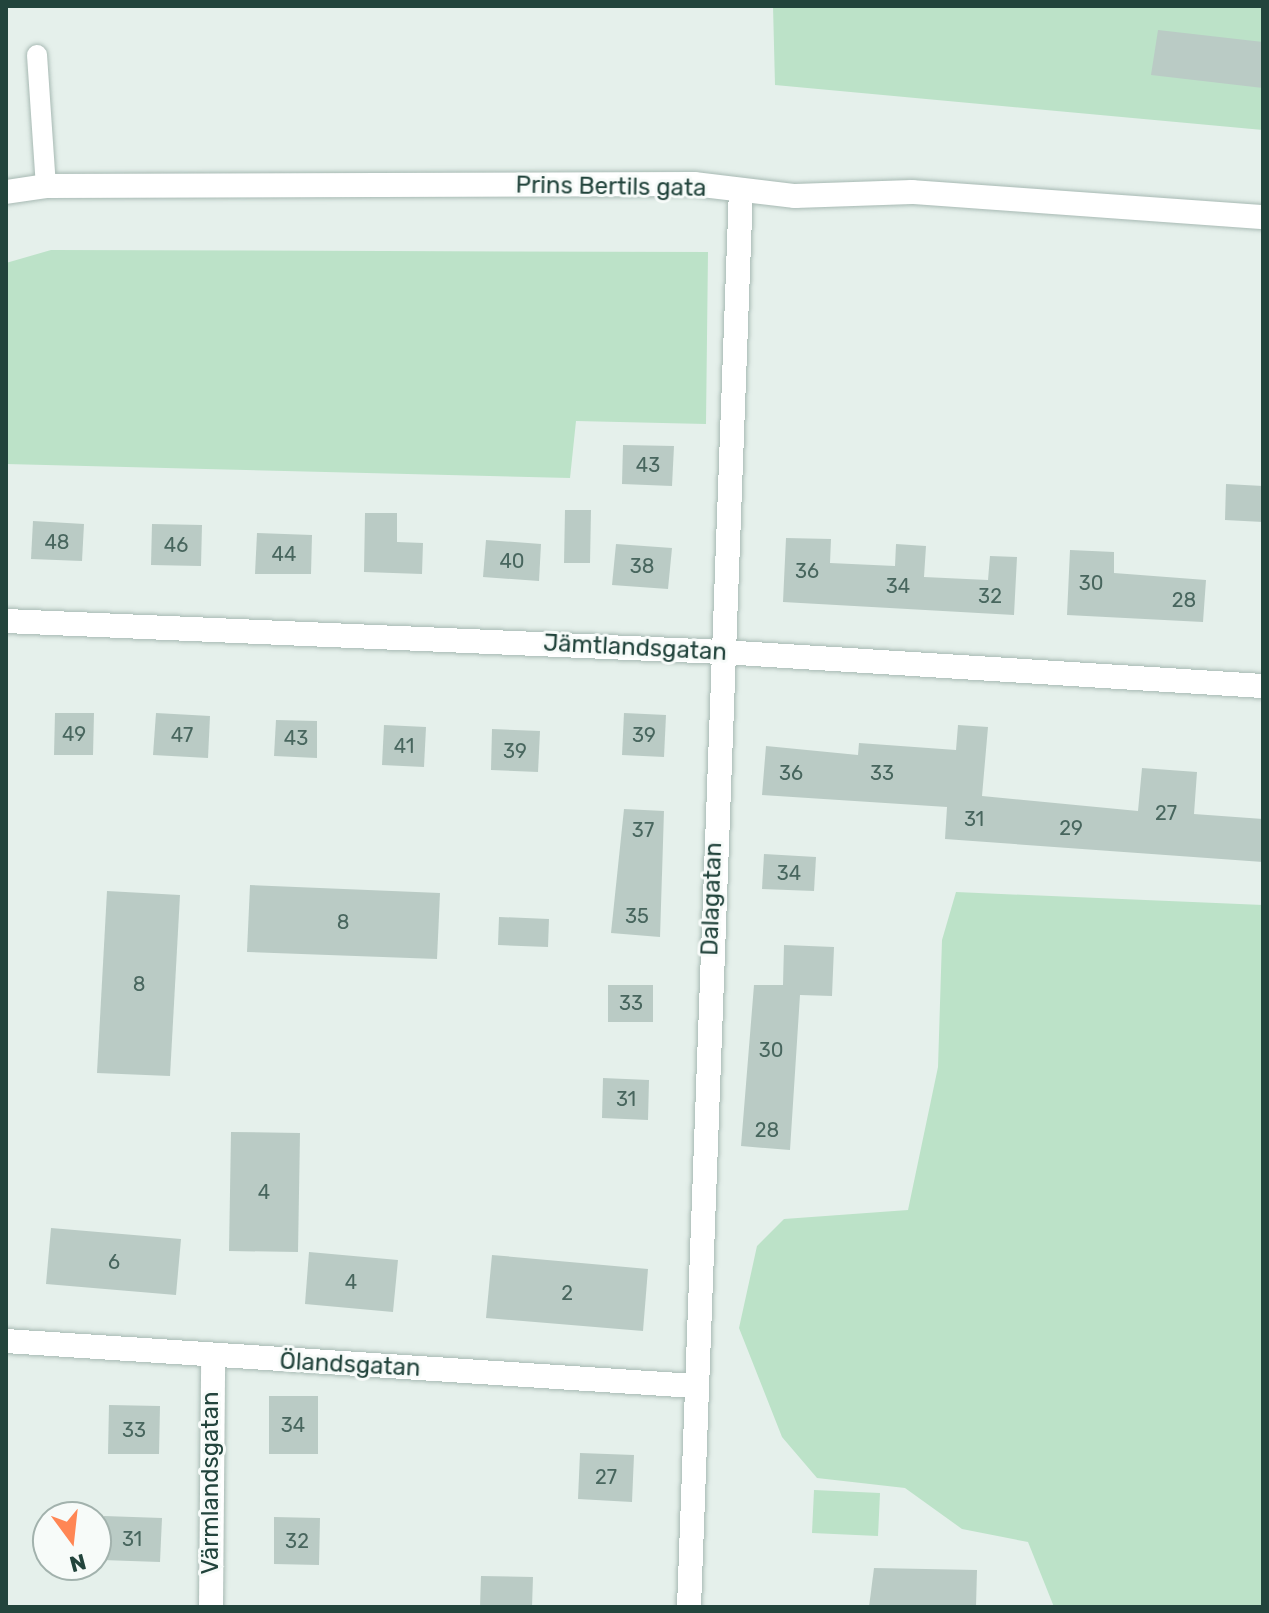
<!DOCTYPE html>
<html>
<head>
<meta charset="utf-8">
<style>
  body { margin:0 }
  #map { position:relative; width:1269px; height:1613px; overflow:hidden; background:#e5f0eb; font-family:Rubik,sans-serif }
  div>[style] { position:absolute }
  .green>* { inset:0; background:#bce2c8 }
  .building>* { inset:0; background:#bacbc5 }
  .roads { filter:drop-shadow(0 0 2px #a7b9b3) drop-shadow(0 0 2px #a7b9b3) }
  .lane>* { height:20px; margin:-10px; padding:0 10px; transform-origin:10px; border-radius:10px; background:#fff }
  .street>* { height:24px; margin:-12px; padding:0 12px; transform-origin:12px; border-radius:12px; background:#fff }
  .secondary>* { height:24px; margin:-12px; padding:0 12px; transform-origin:12px; border-radius:12px; background:#fff }
  span { translate:-50% -50%; white-space:nowrap; text-align:center; line-height:1.15; -webkit-text-stroke:6px #f7fbf9; paint-order:stroke }
  .number-label { font-size:20px; color:#48665e }
  .number-label span { -webkit-text-stroke-width:0 }
  .street-label { font-size:24px; color:#22443c }
  .frame { position:absolute; inset:0; border:8px solid #22443c; pointer-events:none }
  .north { position:absolute; left:32px; top:1501px; width:80px; height:80px; box-sizing:border-box; background:#f7fbf9; border:2px solid #a2b2ad; border-radius:50%; rotate:165deg; font-size:22px; font-weight:700; line-height:32px; text-align:center; color:#22443c }
  .north::after { content:''; display:block; margin:auto; width:28px; height:36px; background:#ff8654; clip-path:polygon(50% 0,100% 100%,50% 72%,0 100%) }
</style>
</head>
<body>
<div id="map">
  <div class="green">
    <i style="clip-path:polygon(773px 6px,1263px 6px,1263px 130px,775px 85px)"></i>
    <i style="clip-path:polygon(51px 250px,708px 252px,706px 424px,576px 421px,570px 478px,6px 464px,6px 263px)"></i>
    <i style="clip-path:polygon(956px 892px,1263px 905px,1263px 1607px,1054px 1607px,1028px 1542px,962px 1529px,905px 1488px,817px 1478px,782px 1437px,739px 1328px,757px 1246px,784px 1219px,908px 1210px,938px 1067px,942px 940px)"></i>
    <i style="clip-path:polygon(814px 1490px,880px 1493px,878px 1536px,812px 1533px)"></i>
  </div>
  <div class="building">
    <i style="clip-path:polygon(1158px 30px,1263px 42px,1263px 88px,1151px 75px)"></i>
    <i style="clip-path:polygon(623px 445px,674px 446px,672px 486px,622px 484px)"></i>
    <i style="clip-path:polygon(1226px 484px,1263px 486px,1263px 522px,1225px 520px)"></i>
    <i style="clip-path:polygon(565px 510px,591px 510px,590px 563px,564px 563px)"></i>
    <i style="clip-path:polygon(365px 513px,397px 513px,397px 542px,423px 543px,422px 574px,364px 572px)"></i>
    <i style="clip-path:polygon(33px 521px,84px 524px,82px 561px,31px 559px)"></i>
    <i style="clip-path:polygon(152px 524px,202px 525px,201px 566px,151px 565px)"></i>
    <i style="clip-path:polygon(257px 533px,312px 535px,311px 574px,255px 574px)"></i>
    <i style="clip-path:polygon(786px 538px,831px 539px,830px 563px,895px 566px,896px 544px,926px 546px,924px 577px,988px 580px,990px 556px,1017px 557px,1014px 615px,783px 602px)"></i>
    <i style="clip-path:polygon(486px 540px,541px 544px,539px 581px,483px 577px)"></i>
    <i style="clip-path:polygon(616px 544px,672px 548px,668px 589px,612px 585px)"></i>
    <i style="clip-path:polygon(1070px 550px,1114px 552px,1114px 573px,1206px 580px,1203px 622px,1067px 615px)"></i>
    <i style="clip-path:polygon(55px 713px,94px 713px,93px 755px,54px 755px)"></i>
    <i style="clip-path:polygon(156px 713px,210px 716px,208px 758px,153px 755px)"></i>
    <i style="clip-path:polygon(624px 713px,666px 715px,664px 757px,622px 755px)"></i>
    <i style="clip-path:polygon(276px 720px,317px 721px,317px 758px,274px 756px)"></i>
    <i style="clip-path:polygon(384px 725px,426px 727px,424px 767px,382px 765px)"></i>
    <i style="clip-path:polygon(958px 725px,988px 727px,982px 796px,1138px 811px,1142px 768px,1197px 772px,1194px 814px,1263px 819px,1263px 862px,945px 839px,947px 807px,762px 795px,766px 746px,858px 755px,859px 743px,956px 750px)"></i>
    <i style="clip-path:polygon(492px 729px,540px 731px,538px 772px,491px 770px)"></i>
    <i style="clip-path:polygon(624px 809px,664px 811px,660px 937px,611px 933px)"></i>
    <i style="clip-path:polygon(764px 854px,816px 857px,814px 891px,762px 889px)"></i>
    <i style="clip-path:polygon(250px 885px,440px 893px,437px 959px,247px 952px)"></i>
    <i style="clip-path:polygon(107px 891px,180px 895px,170px 1076px,97px 1073px)"></i>
    <i style="clip-path:polygon(499px 917px,549px 919px,548px 947px,498px 945px)"></i>
    <i style="clip-path:polygon(784px 945px,834px 947px,832px 996px,800px 995px,790px 1150px,741px 1146px,754px 985px,783px 985px)"></i>
    <i style="clip-path:polygon(608px 985px,653px 985px,653px 1022px,608px 1022px)"></i>
    <i style="clip-path:polygon(603px 1078px,649px 1080px,648px 1120px,602px 1118px)"></i>
    <i style="clip-path:polygon(231px 1132px,300px 1133px,298px 1252px,229px 1251px)"></i>
    <i style="clip-path:polygon(51px 1228px,181px 1239px,176px 1295px,46px 1284px)"></i>
    <i style="clip-path:polygon(309px 1252px,398px 1260px,393px 1312px,305px 1304px)"></i>
    <i style="clip-path:polygon(492px 1255px,648px 1269px,643px 1331px,486px 1318px)"></i>
    <i style="clip-path:polygon(269px 1396px,318px 1396px,318px 1454px,269px 1454px)"></i>
    <i style="clip-path:polygon(109px 1405px,160px 1406px,159px 1454px,108px 1454px)"></i>
    <i style="clip-path:polygon(580px 1453px,634px 1455px,632px 1502px,578px 1499px)"></i>
    <i style="clip-path:polygon(104px 1516px,162px 1518px,160px 1562px,102px 1560px)"></i>
    <i style="clip-path:polygon(274px 1517px,320px 1518px,319px 1565px,274px 1564px)"></i>
    <i style="clip-path:polygon(874px 1568px,977px 1570px,976px 1607px,869px 1607px)"></i>
    <i style="clip-path:polygon(481px 1576px,533px 1577px,532px 1607px,480px 1607px)"></i>
  </div>
  <div class="roads">
    <div class="lane">
      <i style="left:37px;top:55px;width:131px;rotate:86.1deg"></i>
    </div>
    <div class="street">
      <i style="left:6px;top:621px;width:717px;rotate:2.48deg"></i>
      <i style="left:722px;top:652px;width:542px;rotate:3.6deg"></i>
      <i style="left:6px;top:1341px;width:689px;rotate:3.74deg"></i>
      <i style="left:211px;top:1607px;width:249px;rotate:-89.5deg"></i>
      <i style="left:689px;top:1607px;width:1416px;rotate:-87.9deg"></i>
    </div>
    <div class="secondary">
      <i style="left:6px;top:192px;width:40px;rotate:-8.5deg"></i>
      <i style="left:46px;top:186px;width:648px;rotate:-0.18deg"></i>
      <i style="left:694px;top:184px;width:102px;rotate:6.8deg"></i>
      <i style="left:795px;top:196px;width:117px;rotate:-2deg"></i>
      <i style="left:912px;top:192px;width:352px;rotate:4.1deg"></i>
    </div>
  </div>
  <div class="number-label">
    <span style="left:648px;top:465px">43</span>
    <span style="left:57px;top:542px">48</span>
    <span style="left:176px;top:545px">46</span>
    <span style="left:284px;top:554px">44</span>
    <span style="left:512px;top:561px">40</span>
    <span style="left:642px;top:566px">38</span>
    <span style="left:807px;top:571px">36</span>
    <span style="left:1091px;top:583px">30</span>
    <span style="left:898px;top:586px">34</span>
    <span style="left:990px;top:596px">32</span>
    <span style="left:1184px;top:600px">28</span>
    <span style="left:74px;top:734px">49</span>
    <span style="left:182px;top:735px">47</span>
    <span style="left:644px;top:735px">39</span>
    <span style="left:296px;top:738px">43</span>
    <span style="left:404px;top:746px">41</span>
    <span style="left:515px;top:751px">39</span>
    <span style="left:791px;top:773px">36</span>
    <span style="left:882px;top:773px">33</span>
    <span style="left:1166px;top:813px">27</span>
    <span style="left:974px;top:819px">31</span>
    <span style="left:1071px;top:828px">29</span>
    <span style="left:643px;top:830px">37</span>
    <span style="left:789px;top:873px">34</span>
    <span style="left:637px;top:916px">35</span>
    <span style="left:343px;top:922px">8</span>
    <span style="left:139px;top:984px">8</span>
    <span style="left:631px;top:1003px">33</span>
    <span style="left:771px;top:1050px">30</span>
    <span style="left:626px;top:1099px">31</span>
    <span style="left:767px;top:1130px">28</span>
    <span style="left:264px;top:1192px">4</span>
    <span style="left:114px;top:1262px">6</span>
    <span style="left:351px;top:1282px">4</span>
    <span style="left:567px;top:1293px">2</span>
    <span style="left:293px;top:1425px">34</span>
    <span style="left:134px;top:1430px">33</span>
    <span style="left:606px;top:1477px">27</span>
    <span style="left:132px;top:1539px">31</span>
    <span style="left:297px;top:1541px">32</span>
  </div>
  <div class="street-label">
    <span style="left:611px;top:187px;rotate:1deg">Prins Bertils gata</span>
    <span style="left:635px;top:648px;rotate:3deg">Jämtlandsgatan</span>
    <span style="left:712px;top:899px;rotate:-88deg">Dalagatan</span>
    <span style="left:350px;top:1365px;rotate:3deg">Ölandsgatan</span>
    <span style="left:211px;top:1483px;rotate:-90deg">Värmlandsgatan</span>
  </div>
  <div class="frame"></div>
  <div class="north">N</div>
</div>
</body>
</html>
